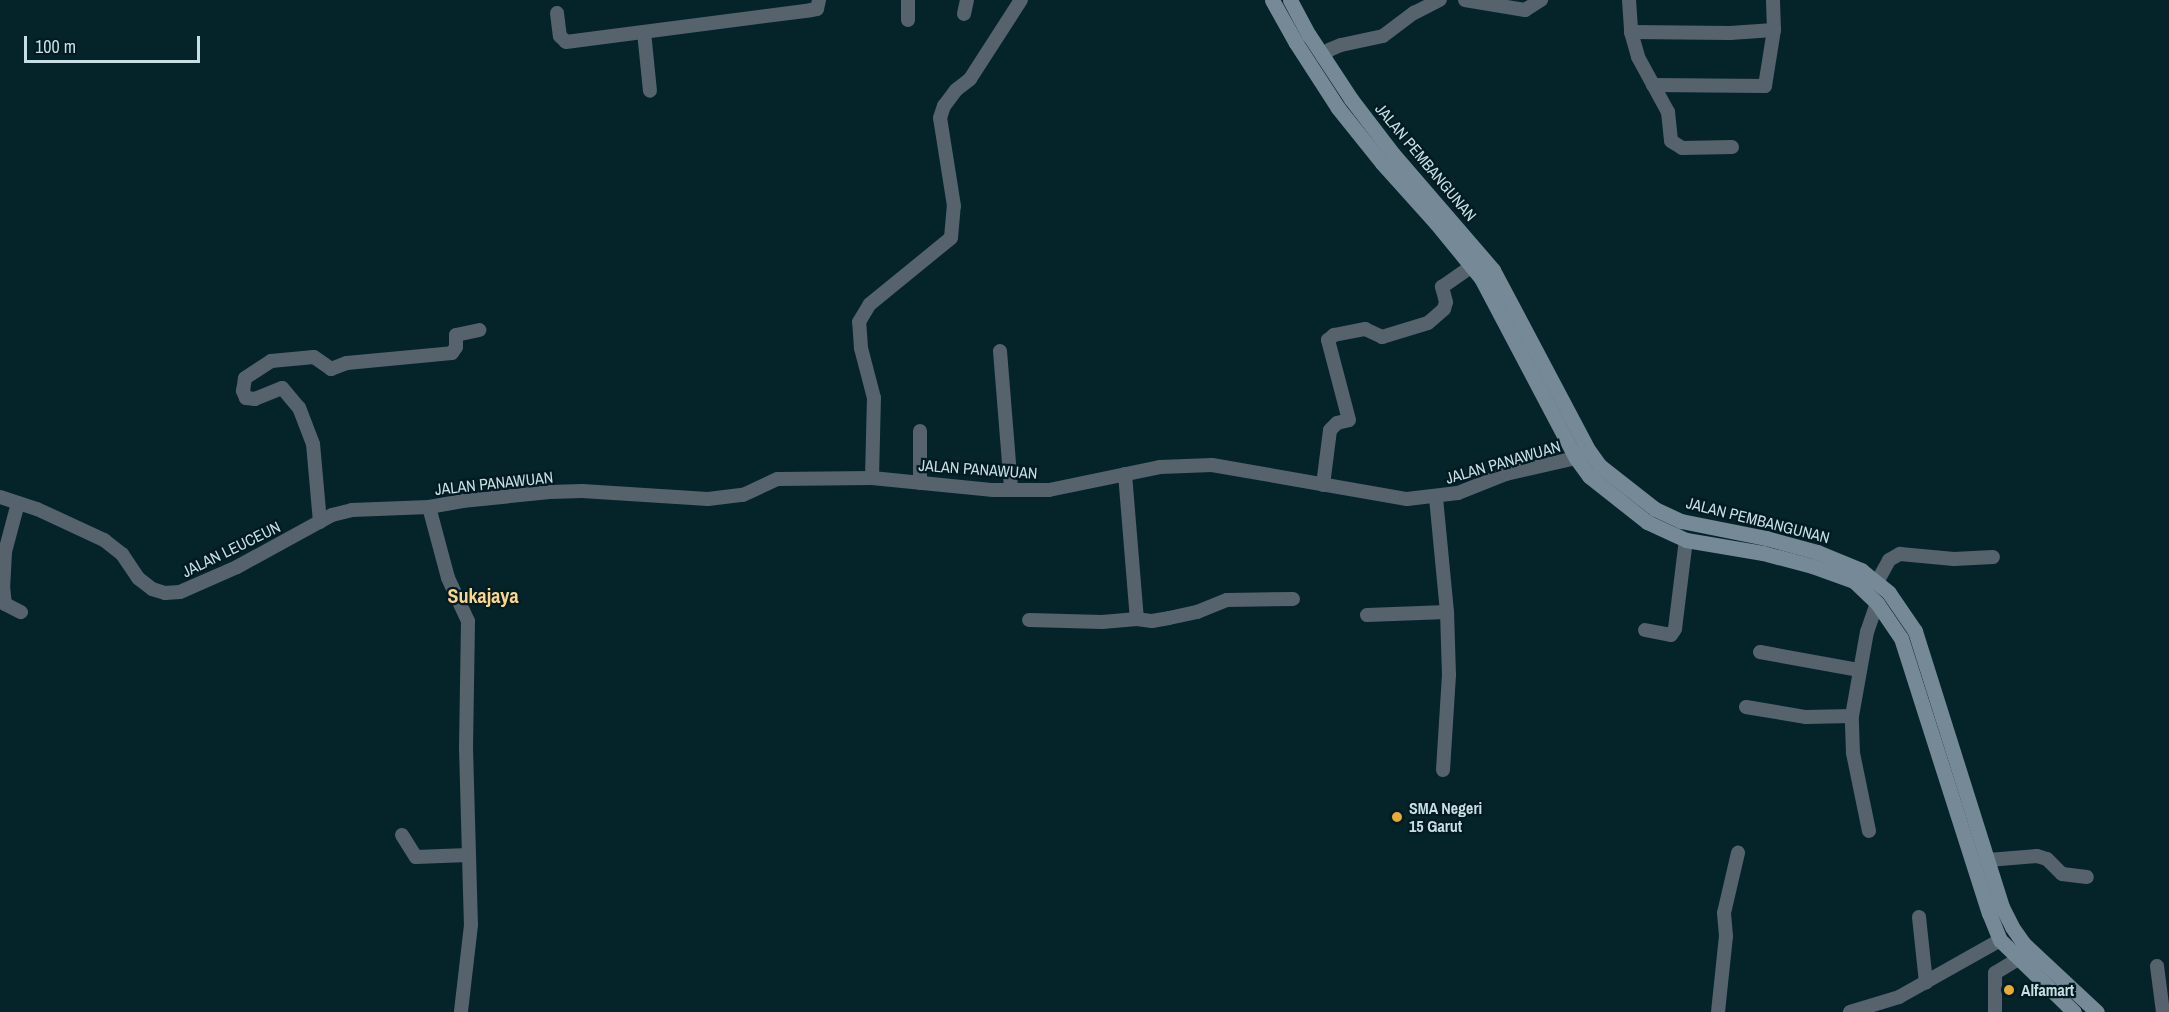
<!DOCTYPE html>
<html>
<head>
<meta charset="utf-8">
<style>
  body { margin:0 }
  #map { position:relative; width:2169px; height:1012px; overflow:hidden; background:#05242a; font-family:"Archivo Narrow",sans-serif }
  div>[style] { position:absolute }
  .minor>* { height:14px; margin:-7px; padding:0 7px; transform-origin:7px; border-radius:7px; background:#56636c }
  .secondary>* { height:15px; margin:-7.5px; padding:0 7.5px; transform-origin:7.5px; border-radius:7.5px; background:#758997 }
  .dots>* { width:16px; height:16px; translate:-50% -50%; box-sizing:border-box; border:3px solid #001b21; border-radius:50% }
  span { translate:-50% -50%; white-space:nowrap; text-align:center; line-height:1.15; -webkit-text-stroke:4.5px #001b21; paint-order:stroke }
  .street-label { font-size:16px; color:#c9dee3 }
  .poi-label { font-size:16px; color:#c9dee3; font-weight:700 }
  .left { translate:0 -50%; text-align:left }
  .quarter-label { font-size:20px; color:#fcd58d; font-weight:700 }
  .scale { position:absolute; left:24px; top:36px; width:176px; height:27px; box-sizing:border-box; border:3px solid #c9dee3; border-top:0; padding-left:8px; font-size:18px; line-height:21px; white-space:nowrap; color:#c9dee3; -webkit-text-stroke:4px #001b21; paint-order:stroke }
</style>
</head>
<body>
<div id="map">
  <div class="minor">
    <i style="left:908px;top:0;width:20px;rotate:90deg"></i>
    <i style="left:1465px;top:0;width:61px;rotate:9.5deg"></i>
    <i style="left:1525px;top:10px;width:19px;rotate:-32deg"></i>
    <i style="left:1629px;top:0;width:32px;rotate:86deg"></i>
    <i style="left:1631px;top:32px;width:26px;rotate:74deg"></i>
    <i style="left:1638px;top:57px;width:63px;rotate:61.4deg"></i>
    <i style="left:1668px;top:112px;width:29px;rotate:84deg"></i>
    <i style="left:1671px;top:141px;width:13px;rotate:32deg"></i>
    <i style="left:1682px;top:148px;width:50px;rotate:-1.1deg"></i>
    <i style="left:557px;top:13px;width:23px;rotate:83deg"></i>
    <i style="left:560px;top:36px;width:8px;rotate:45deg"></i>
    <i style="left:566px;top:42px;width:247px;rotate:-7.4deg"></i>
    <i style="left:811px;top:10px;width:6px;rotate:-9deg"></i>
    <i style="left:817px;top:9px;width:9px;rotate:-77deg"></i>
    <i style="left:964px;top:14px;width:14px;rotate:-78deg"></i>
    <i style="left:644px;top:32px;width:59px;rotate:84.2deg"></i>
    <i style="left:1631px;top:32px;width:99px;rotate:0.6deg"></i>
    <i style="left:1730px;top:33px;width:44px;rotate:-3.9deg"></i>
    <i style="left:1323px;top:57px;width:9px;rotate:-49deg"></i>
    <i style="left:1329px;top:50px;width:13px;rotate:-23deg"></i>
    <i style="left:1341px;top:45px;width:43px;rotate:-12.1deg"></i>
    <i style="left:1383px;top:36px;width:39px;rotate:-37deg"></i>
    <i style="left:1414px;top:13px;width:29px;rotate:-27deg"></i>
    <i style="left:1653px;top:85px;width:112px;rotate:0.5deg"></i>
    <i style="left:1765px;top:86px;width:57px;rotate:-80.9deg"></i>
    <i style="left:1774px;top:30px;width:30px;rotate:-92deg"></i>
    <i style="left:1000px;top:351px;width:138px;rotate:85.4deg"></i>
    <i style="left:920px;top:431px;width:52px;rotate:90deg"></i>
    <i style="left:1125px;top:474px;width:145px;rotate:85.3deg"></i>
    <i style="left:1137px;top:619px;width:15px;rotate:8deg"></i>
    <i style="left:1152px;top:621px;width:17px;rotate:-10deg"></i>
    <i style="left:1169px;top:618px;width:29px;rotate:-12deg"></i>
    <i style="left:1197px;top:612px;width:32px;rotate:-22deg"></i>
    <i style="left:1227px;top:600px;width:66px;rotate:-0.9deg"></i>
    <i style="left:872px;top:478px;width:80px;rotate:-88.6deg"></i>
    <i style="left:874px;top:398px;width:52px;rotate:-104.6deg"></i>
    <i style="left:861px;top:348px;width:26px;rotate:-94deg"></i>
    <i style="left:859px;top:322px;width:21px;rotate:-59deg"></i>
    <i style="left:870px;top:304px;width:104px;rotate:-39.2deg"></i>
    <i style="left:951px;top:238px;width:32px;rotate:-85deg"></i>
    <i style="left:954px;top:206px;width:89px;rotate:-99deg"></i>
    <i style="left:940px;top:118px;width:13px;rotate:-72deg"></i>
    <i style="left:944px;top:106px;width:20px;rotate:-53deg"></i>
    <i style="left:956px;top:90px;width:18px;rotate:-38deg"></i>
    <i style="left:970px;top:79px;width:94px;rotate:-57.2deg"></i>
    <i style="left:1323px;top:485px;width:55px;rotate:-82.7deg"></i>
    <i style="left:1330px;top:430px;width:10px;rotate:-45deg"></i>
    <i style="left:1337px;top:423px;width:12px;rotate:-14deg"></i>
    <i style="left:1349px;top:420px;width:83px;rotate:-104.7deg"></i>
    <i style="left:1328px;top:340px;width:8px;rotate:-40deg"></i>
    <i style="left:1334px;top:335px;width:32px;rotate:-11deg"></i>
    <i style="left:1365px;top:329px;width:19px;rotate:25deg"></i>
    <i style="left:1382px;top:337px;width:48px;rotate:-16.9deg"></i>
    <i style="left:1428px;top:323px;width:21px;rotate:-41deg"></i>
    <i style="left:1444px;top:309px;width:7px;rotate:-74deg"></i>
    <i style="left:1446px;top:302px;width:16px;rotate:-105deg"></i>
    <i style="left:1442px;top:287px;width:35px;rotate:-35deg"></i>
    <i style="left:0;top:497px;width:39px;rotate:18deg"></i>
    <i style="left:37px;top:509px;width:74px;rotate:24.8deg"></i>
    <i style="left:104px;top:540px;width:23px;rotate:38deg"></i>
    <i style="left:122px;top:554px;width:29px;rotate:56deg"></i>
    <i style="left:138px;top:578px;width:18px;rotate:38deg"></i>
    <i style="left:152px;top:589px;width:14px;rotate:17deg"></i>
    <i style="left:165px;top:593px;width:15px;rotate:-4deg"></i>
    <i style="left:180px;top:592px;width:62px;rotate:-23.7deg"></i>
    <i style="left:237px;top:567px;width:108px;rotate:-28.7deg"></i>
    <i style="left:332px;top:515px;width:21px;rotate:-14deg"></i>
    <i style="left:352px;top:510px;width:77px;rotate:-2.2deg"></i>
    <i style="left:429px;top:507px;width:34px;rotate:-10deg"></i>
    <i style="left:462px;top:501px;width:88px;rotate:-5.8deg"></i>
    <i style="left:550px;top:492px;width:32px;rotate:-2deg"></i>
    <i style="left:582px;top:491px;width:126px;rotate:3.6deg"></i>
    <i style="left:708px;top:499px;width:35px;rotate:-7deg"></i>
    <i style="left:743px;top:495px;width:38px;rotate:-25deg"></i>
    <i style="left:778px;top:479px;width:94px;rotate:-0.6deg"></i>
    <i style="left:872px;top:478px;width:122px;rotate:5.7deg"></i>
    <i style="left:993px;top:490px;width:56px"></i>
    <i style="left:1049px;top:490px;width:113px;rotate:-11.7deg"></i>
    <i style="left:1160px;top:467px;width:52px;rotate:-2.2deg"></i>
    <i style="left:1212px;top:465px;width:198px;rotate:9.9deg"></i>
    <i style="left:1407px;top:499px;width:51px;rotate:-6.7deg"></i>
    <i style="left:1458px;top:493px;width:52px;rotate:-21.6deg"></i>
    <i style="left:1506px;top:474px;width:72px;rotate:-12.9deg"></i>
    <i style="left:1576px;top:458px;width:9px;rotate:-32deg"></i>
    <i style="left:18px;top:503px;width:51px;rotate:104.9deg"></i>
    <i style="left:5px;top:552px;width:34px;rotate:93deg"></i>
    <i style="left:3px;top:586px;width:18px;rotate:84deg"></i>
    <i style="left:5px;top:604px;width:18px;rotate:27deg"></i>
    <i style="left:429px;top:507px;width:73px;rotate:75deg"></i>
    <i style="left:448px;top:578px;width:47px;rotate:65.1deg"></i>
    <i style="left:468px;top:621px;width:127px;rotate:90.9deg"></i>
    <i style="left:466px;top:748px;width:177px;rotate:88.4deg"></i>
    <i style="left:471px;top:925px;width:88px;rotate:96.6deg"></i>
    <i style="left:320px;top:522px;width:78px;rotate:-95.1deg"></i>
    <i style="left:313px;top:444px;width:39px;rotate:-111deg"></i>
    <i style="left:299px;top:408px;width:26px;rotate:-130deg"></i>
    <i style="left:282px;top:388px;width:29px;rotate:158deg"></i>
    <i style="left:255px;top:399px;width:9px;rotate:-174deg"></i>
    <i style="left:246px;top:398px;width:8px;rotate:-113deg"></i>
    <i style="left:243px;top:391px;width:13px;rotate:-81deg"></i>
    <i style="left:245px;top:378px;width:31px;rotate:-33deg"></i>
    <i style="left:271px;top:361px;width:43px;rotate:-5.3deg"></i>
    <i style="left:314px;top:357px;width:21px;rotate:35deg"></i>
    <i style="left:331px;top:369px;width:17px;rotate:-21deg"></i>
    <i style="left:347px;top:363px;width:105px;rotate:-5.4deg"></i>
    <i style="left:452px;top:353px;width:7px;rotate:-56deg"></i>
    <i style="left:456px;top:347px;width:12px;rotate:-90deg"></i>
    <i style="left:456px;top:335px;width:24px;rotate:-12deg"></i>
    <i style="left:1877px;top:582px;width:25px;rotate:-61deg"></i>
    <i style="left:1889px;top:560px;width:13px;rotate:-29deg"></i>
    <i style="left:1900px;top:554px;width:54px;rotate:5.3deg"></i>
    <i style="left:1954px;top:559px;width:39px;rotate:-3deg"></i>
    <i style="left:1367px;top:615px;width:80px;rotate:-2.1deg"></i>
    <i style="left:1447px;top:612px;width:116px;rotate:-95.5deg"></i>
    <i style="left:1029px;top:620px;width:73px;rotate:1.6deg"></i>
    <i style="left:1102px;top:622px;width:35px;rotate:-5deg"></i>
    <i style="left:1645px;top:630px;width:26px;rotate:11deg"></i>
    <i style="left:1671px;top:635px;width:7px;rotate:-56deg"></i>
    <i style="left:1675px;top:629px;width:90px;rotate:-83deg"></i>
    <i style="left:1760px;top:652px;width:101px;rotate:10.3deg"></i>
    <i style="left:1746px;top:707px;width:61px;rotate:9.5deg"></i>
    <i style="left:1806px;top:717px;width:46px;rotate:-1.2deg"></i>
    <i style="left:1443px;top:770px;width:95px;rotate:-86.4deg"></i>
    <i style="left:1449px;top:675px;width:63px;rotate:-91.8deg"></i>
    <i style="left:1869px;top:831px;width:80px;rotate:-101.6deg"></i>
    <i style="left:1853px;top:753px;width:37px;rotate:-92deg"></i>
    <i style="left:1852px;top:716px;width:85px;rotate:-79.9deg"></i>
    <i style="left:1867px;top:632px;width:31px;rotate:-71deg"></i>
    <i style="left:402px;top:835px;width:26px;rotate:58deg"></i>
    <i style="left:416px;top:857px;width:52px;rotate:-2.2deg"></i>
    <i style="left:1988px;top:860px;width:49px;rotate:-4.7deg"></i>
    <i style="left:2037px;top:856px;width:10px;rotate:17deg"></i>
    <i style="left:2047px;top:859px;width:21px;rotate:45deg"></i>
    <i style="left:2062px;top:874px;width:25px;rotate:7deg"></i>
    <i style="left:1919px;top:917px;width:66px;rotate:83.9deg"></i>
    <i style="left:2157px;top:966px;width:46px;rotate:82.6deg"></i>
    <i style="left:1718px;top:1012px;width:76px;rotate:-84deg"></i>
    <i style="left:1726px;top:936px;width:23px;rotate:-95deg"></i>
    <i style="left:1724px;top:913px;width:62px;rotate:-76.9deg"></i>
    <i style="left:1850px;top:1012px;width:51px;rotate:-17deg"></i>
    <i style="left:1899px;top:997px;width:116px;rotate:-29.4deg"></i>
    <i style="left:1995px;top:1012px;width:39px;rotate:-90deg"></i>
    <i style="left:1995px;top:973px;width:27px;rotate:-31deg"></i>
  </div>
  <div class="secondary">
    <i style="left:1272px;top:0;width:49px;rotate:60.8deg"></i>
    <i style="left:1296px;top:43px;width:77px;rotate:57.1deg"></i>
    <i style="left:1338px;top:108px;width:70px;rotate:51.3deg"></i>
    <i style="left:1382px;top:163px;width:81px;rotate:48deg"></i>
    <i style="left:1436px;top:223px;width:71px;rotate:50.7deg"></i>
    <i style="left:1481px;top:278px;width:204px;rotate:62.2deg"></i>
    <i style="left:1576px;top:458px;width:22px;rotate:54deg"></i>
    <i style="left:1589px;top:476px;width:74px;rotate:38.4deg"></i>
    <i style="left:1647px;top:522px;width:43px;rotate:24.8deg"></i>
    <i style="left:1686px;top:540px;width:78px;rotate:9.6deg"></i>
    <i style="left:1763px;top:553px;width:51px;rotate:14.9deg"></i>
    <i style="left:1812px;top:566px;width:45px;rotate:19.7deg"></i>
    <i style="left:1854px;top:581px;width:32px;rotate:44deg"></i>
    <i style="left:1877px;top:603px;width:42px;rotate:55.6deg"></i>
    <i style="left:1901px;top:638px;width:289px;rotate:72.3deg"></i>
    <i style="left:1989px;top:913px;width:29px;rotate:68deg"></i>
    <i style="left:2000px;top:940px;width:103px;rotate:44.2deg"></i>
    <i style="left:1290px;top:0;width:40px;rotate:62deg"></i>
    <i style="left:1309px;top:35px;width:77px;rotate:56.7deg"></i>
    <i style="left:1351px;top:99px;width:69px;rotate:52.6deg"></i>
    <i style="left:1393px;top:154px;width:153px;rotate:49.2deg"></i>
    <i style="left:1493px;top:270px;width:205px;rotate:62.1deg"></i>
    <i style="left:1589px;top:451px;width:19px;rotate:54deg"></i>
    <i style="left:1600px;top:466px;width:70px;rotate:38deg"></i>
    <i style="left:1655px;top:509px;width:29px;rotate:25deg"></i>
    <i style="left:1681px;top:521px;width:87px;rotate:11.3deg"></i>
    <i style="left:1766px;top:538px;width:53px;rotate:15.4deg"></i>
    <i style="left:1817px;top:552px;width:48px;rotate:22.2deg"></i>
    <i style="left:1861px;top:570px;width:36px;rotate:39deg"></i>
    <i style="left:1889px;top:593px;width:46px;rotate:55.6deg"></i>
    <i style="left:1915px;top:631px;width:289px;rotate:72.5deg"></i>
    <i style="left:2002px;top:907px;width:22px;rotate:63deg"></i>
    <i style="left:2012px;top:927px;width:19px;rotate:55deg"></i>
    <i style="left:2023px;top:943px;width:101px;rotate:43deg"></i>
  </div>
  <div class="dots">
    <i style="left:1397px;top:817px;background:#e5ad35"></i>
    <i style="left:2009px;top:990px;background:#e5ad35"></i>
  </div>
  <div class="street-label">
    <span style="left:1426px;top:162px;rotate:50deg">JALAN PEMBANGUNAN</span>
    <span style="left:1503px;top:462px;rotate:-16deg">JALAN PANAWUAN</span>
    <span style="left:978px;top:469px;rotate:4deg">JALAN PANAWUAN</span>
    <span style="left:494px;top:483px;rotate:-6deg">JALAN PANAWUAN</span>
    <span style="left:1758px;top:520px;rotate:14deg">JALAN PEMBANGUNAN</span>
    <span style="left:231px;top:549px;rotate:-26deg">JALAN LEUCEUN</span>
  </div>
  <div class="poi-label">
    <span class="left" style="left:1409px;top:817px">SMA Negeri<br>15 Garut</span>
    <span class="left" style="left:2021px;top:990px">Alfamart</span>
  </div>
  <div class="quarter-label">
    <span style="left:483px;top:595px">Sukajaya</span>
  </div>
  <div class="scale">100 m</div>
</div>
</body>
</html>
